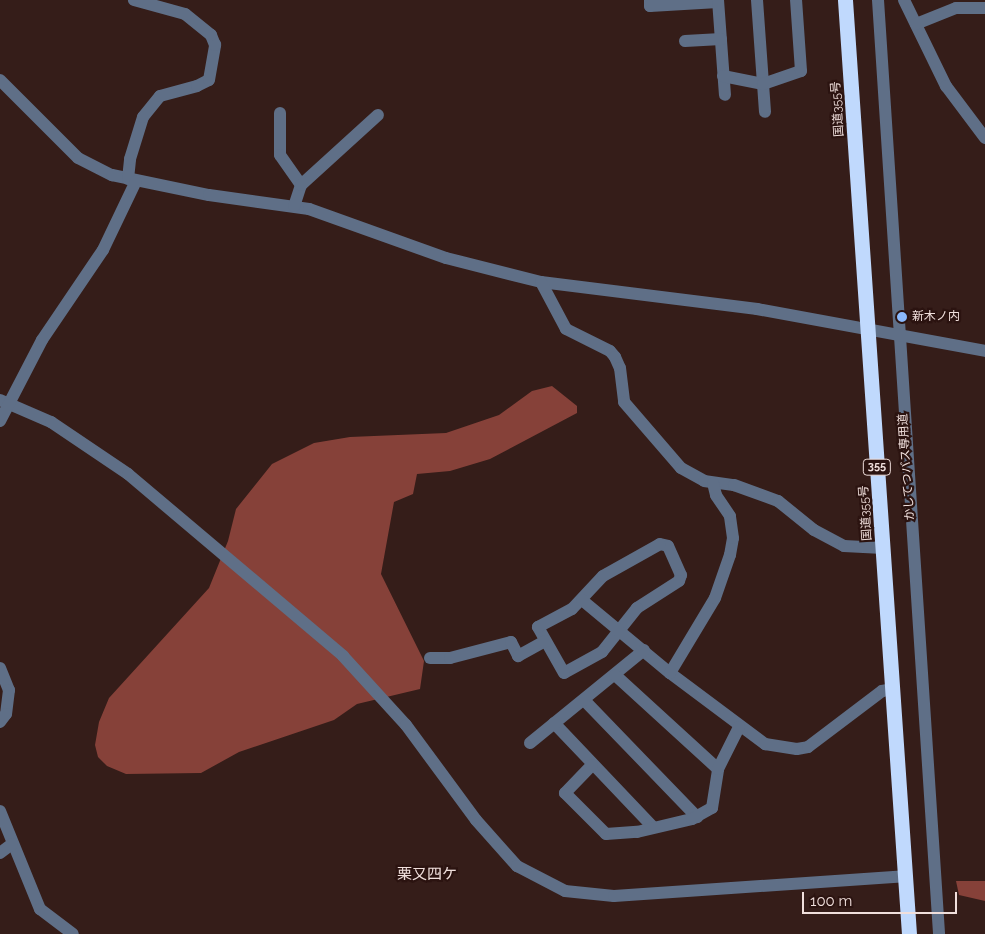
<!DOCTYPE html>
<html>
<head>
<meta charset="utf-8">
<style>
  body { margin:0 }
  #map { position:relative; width:985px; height:934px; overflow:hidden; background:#351d19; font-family:Raleway,"Noto Sans JP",sans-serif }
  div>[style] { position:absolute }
  .forest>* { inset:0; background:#864139 }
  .minor>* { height:12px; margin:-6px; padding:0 6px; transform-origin:6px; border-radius:6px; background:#5f6f87 }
  .highway>* { height:15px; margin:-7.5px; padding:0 7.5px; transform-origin:7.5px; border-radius:7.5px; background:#c0d9fd }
  .dots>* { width:14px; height:14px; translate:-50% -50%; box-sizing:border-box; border:2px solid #2b1310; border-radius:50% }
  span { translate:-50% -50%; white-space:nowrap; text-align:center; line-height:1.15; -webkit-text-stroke:4.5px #2b1310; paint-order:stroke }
  .shield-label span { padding:1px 4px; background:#2b1310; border:1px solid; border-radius:4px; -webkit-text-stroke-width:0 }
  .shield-label { font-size:11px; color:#f0dfdc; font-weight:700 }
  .street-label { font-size:12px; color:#f0dfdc }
  .poi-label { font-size:12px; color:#f0dfdc }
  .left { translate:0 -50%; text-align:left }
  .quarter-label { font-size:15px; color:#f0dfdc }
  .scale { position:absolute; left:802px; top:892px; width:155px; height:22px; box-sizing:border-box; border:2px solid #f0dfdc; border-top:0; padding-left:6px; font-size:15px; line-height:18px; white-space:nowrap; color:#f0dfdc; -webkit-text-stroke:4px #2b1310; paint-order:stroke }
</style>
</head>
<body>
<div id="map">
  <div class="forest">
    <i style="clip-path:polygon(552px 386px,577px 406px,577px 413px,490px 459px,450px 471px,417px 474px,413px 494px,394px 502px,381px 574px,424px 661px,420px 689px,357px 704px,334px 720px,239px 752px,201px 773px,126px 774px,107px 766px,98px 757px,95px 745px,99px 722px,109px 698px,209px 588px,228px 541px,236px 509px,272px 464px,314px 443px,350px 437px,446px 433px,499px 415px,532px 391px)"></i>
    <i style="clip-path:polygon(956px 881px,985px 881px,985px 901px,959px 895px)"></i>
  </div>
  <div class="minor">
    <i style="left:650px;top:0;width:6px;rotate:90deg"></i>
    <i style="left:650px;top:6px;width:68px;rotate:-3.4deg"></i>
    <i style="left:718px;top:0;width:95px;rotate:85.8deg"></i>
    <i style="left:757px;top:0;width:112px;rotate:85.9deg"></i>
    <i style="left:878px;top:0;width:936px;rotate:86.26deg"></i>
    <i style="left:904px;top:0;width:96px;rotate:64deg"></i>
    <i style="left:946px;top:86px;width:65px;rotate:53.1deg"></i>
    <i style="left:916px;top:24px;width:43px;rotate:-21.8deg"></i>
    <i style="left:956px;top:8px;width:29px"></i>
    <i style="left:685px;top:41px;width:36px;rotate:-3deg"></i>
    <i style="left:723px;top:76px;width:41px;rotate:11.3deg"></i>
    <i style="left:763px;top:84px;width:40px;rotate:-18.9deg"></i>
    <i style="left:801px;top:71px;width:71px;rotate:-94deg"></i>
    <i style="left:0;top:80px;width:110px;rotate:45deg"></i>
    <i style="left:78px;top:158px;width:38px;rotate:27deg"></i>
    <i style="left:112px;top:175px;width:99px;rotate:11.7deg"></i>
    <i style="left:209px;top:195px;width:101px;rotate:8deg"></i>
    <i style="left:309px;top:209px;width:145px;rotate:19.7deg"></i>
    <i style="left:446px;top:258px;width:98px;rotate:14.2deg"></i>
    <i style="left:541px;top:282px;width:218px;rotate:7.1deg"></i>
    <i style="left:757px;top:309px;width:232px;rotate:10.4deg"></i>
    <i style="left:280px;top:113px;width:42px;rotate:90deg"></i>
    <i style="left:280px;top:155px;width:37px;rotate:55deg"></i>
    <i style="left:301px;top:185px;width:22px;rotate:108deg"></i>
    <i style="left:128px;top:179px;width:20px;rotate:-84deg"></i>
    <i style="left:130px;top:159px;width:44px;rotate:-72.8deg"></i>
    <i style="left:143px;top:117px;width:27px;rotate:-51deg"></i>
    <i style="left:160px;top:96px;width:38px;rotate:-15deg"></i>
    <i style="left:197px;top:86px;width:13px;rotate:-27deg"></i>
    <i style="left:209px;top:80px;width:36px;rotate:-80deg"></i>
    <i style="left:215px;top:45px;width:11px;rotate:-112deg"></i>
    <i style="left:211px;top:35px;width:33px;rotate:-141deg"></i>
    <i style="left:185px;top:14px;width:53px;rotate:-164.6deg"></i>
    <i style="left:301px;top:185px;width:104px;rotate:-42.3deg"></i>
    <i style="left:541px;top:282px;width:53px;rotate:62deg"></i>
    <i style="left:566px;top:329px;width:49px;rotate:26.6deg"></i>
    <i style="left:610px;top:351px;width:8px;rotate:50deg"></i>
    <i style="left:615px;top:357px;width:12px;rotate:66deg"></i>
    <i style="left:620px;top:368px;width:34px;rotate:83deg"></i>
    <i style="left:624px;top:402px;width:87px;rotate:49.2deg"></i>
    <i style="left:681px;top:468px;width:26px;rotate:29deg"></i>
    <i style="left:704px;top:481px;width:30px;rotate:8deg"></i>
    <i style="left:734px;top:485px;width:47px;rotate:20deg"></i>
    <i style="left:778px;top:501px;width:46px;rotate:38.9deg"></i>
    <i style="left:814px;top:530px;width:34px;rotate:28deg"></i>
    <i style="left:844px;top:546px;width:39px;rotate:3deg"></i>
    <i style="left:0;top:400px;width:56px;rotate:23.3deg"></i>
    <i style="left:51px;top:422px;width:93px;rotate:34deg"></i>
    <i style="left:128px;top:474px;width:282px;rotate:40.2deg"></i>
    <i style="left:343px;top:656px;width:93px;rotate:47.6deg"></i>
    <i style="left:406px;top:725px;width:118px;rotate:53.6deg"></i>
    <i style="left:476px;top:820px;width:62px;rotate:48.3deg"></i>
    <i style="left:517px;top:866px;width:54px;rotate:27.5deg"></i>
    <i style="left:565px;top:891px;width:49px;rotate:5.8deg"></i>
    <i style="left:614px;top:896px;width:291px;rotate:-3.9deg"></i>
    <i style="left:0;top:421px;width:91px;rotate:-62.6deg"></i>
    <i style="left:42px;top:340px;width:109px;rotate:-55.9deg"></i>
    <i style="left:103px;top:250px;width:76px;rotate:-64.4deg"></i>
    <i style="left:660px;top:544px;width:8px;rotate:14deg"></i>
    <i style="left:668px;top:546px;width:32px;rotate:66deg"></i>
    <i style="left:681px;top:575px;width:6px;rotate:108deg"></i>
    <i style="left:679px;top:581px;width:50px;rotate:147.3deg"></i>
    <i style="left:637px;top:608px;width:56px;rotate:128.5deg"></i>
    <i style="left:602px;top:652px;width:43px;rotate:151.1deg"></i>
    <i style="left:564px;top:673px;width:53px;rotate:-119.5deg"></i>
    <i style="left:538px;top:627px;width:38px;rotate:-28deg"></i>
    <i style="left:572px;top:609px;width:45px;rotate:-46.8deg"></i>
    <i style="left:603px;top:576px;width:65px;rotate:-29.3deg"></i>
    <i style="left:582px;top:600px;width:114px;rotate:39.7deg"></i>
    <i style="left:670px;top:673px;width:119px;rotate:36.8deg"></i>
    <i style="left:765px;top:744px;width:32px;rotate:9deg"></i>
    <i style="left:797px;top:749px;width:11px;rotate:-10deg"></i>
    <i style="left:808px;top:747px;width:93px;rotate:-37.1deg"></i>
    <i style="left:882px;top:691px;width:10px;rotate:-11deg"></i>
    <i style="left:430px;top:658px;width:20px"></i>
    <i style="left:450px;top:658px;width:63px;rotate:-14.7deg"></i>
    <i style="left:511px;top:642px;width:16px;rotate:63deg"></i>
    <i style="left:518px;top:656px;width:31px;rotate:-29deg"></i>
    <i style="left:0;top:668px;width:24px;rotate:68deg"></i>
    <i style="left:9px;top:690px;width:24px;rotate:97deg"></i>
    <i style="left:6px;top:714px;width:10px;rotate:127deg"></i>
    <i style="left:670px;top:673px;width:87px;rotate:-59deg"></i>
    <i style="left:715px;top:598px;width:46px;rotate:-70.8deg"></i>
    <i style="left:730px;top:555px;width:17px;rotate:-80deg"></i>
    <i style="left:733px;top:538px;width:22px;rotate:-98deg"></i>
    <i style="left:730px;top:516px;width:25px;rotate:-124deg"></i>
    <i style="left:716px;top:495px;width:12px;rotate:-104deg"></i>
    <i style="left:584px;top:700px;width:163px;rotate:46deg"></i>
    <i style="left:554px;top:723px;width:144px;rotate:46.4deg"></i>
    <i style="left:530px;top:743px;width:147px;rotate:-39.2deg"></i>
    <i style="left:592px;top:765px;width:39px;rotate:134deg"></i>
    <i style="left:565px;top:793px;width:58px;rotate:45deg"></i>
    <i style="left:606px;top:834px;width:31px;rotate:-4deg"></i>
    <i style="left:637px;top:832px;width:57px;rotate:-13.3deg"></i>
    <i style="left:692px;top:819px;width:23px;rotate:-29deg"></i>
    <i style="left:712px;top:808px;width:39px;rotate:-81deg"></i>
    <i style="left:718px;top:769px;width:139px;rotate:-137.6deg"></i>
    <i style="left:718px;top:769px;width:47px;rotate:-63.4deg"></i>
    <i style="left:0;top:811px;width:106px;rotate:67.8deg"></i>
    <i style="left:40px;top:909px;width:41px;rotate:37.1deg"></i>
    <i style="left:0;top:853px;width:15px;rotate:-37deg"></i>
  </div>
  <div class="highway">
    <i style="left:845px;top:0;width:936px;rotate:86.08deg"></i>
  </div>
  <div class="dots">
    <i style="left:902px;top:317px;background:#8bb9fc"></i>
  </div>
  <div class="shield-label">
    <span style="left:877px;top:467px">355</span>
  </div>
  <div class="street-label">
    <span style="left:838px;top:109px;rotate:-94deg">国道355号</span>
    <span style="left:907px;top:467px;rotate:-94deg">かしてつバス専用道</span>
    <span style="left:866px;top:513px;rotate:-94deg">国道355号</span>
  </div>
  <div class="poi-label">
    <span class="left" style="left:912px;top:317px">新木ノ内</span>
  </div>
  <div class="quarter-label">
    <span style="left:427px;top:875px">栗又四ケ</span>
  </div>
  <div class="scale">100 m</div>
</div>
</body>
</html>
